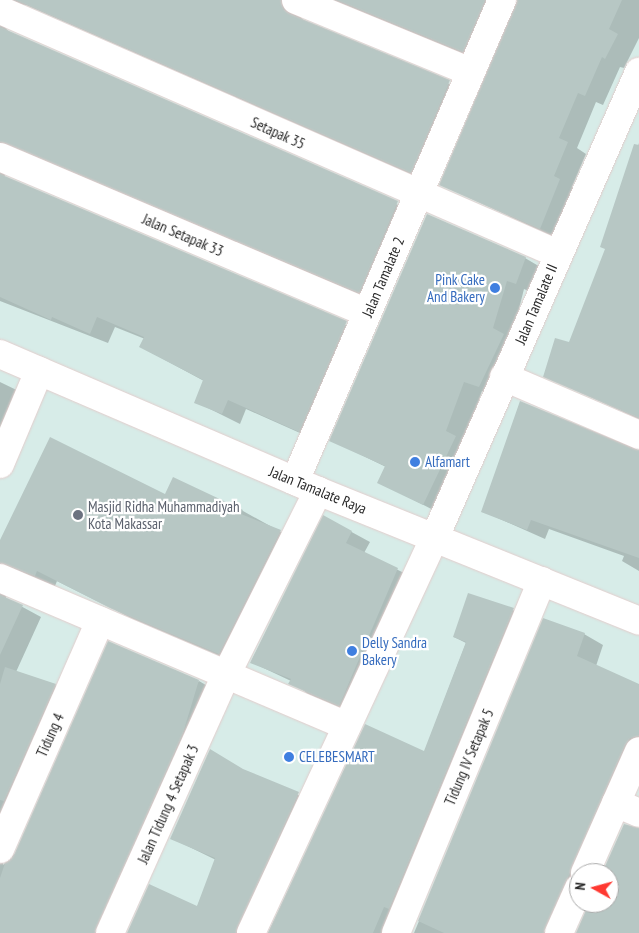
<!DOCTYPE html>
<html>
<head>
<meta charset="utf-8">
<style>
  body { margin:0 }
  #map { position:relative; width:639px; height:933px; overflow:hidden; background:#d7ece8; font-family:"PT Sans Narrow",sans-serif }
  div>[style] { position:absolute }
  .shadow>* { inset:0; background:#0003 }
  .building>* { inset:0; background:#b7c7c4 }
  .roads { filter:drop-shadow(0 0 1px #e3cdcc) drop-shadow(0 0 1px #e3cdcc) }
  .minor>* { height:28px; margin:-14px; padding:0 14px; transform-origin:14px; border-radius:14px; background:#fff }
  .tertiary>* { height:28px; margin:-14px; padding:0 14px; transform-origin:14px; border-radius:14px; background:#fff }
  .dots>* { width:14px; height:14px; translate:-50% -50%; box-sizing:border-box; border:2px solid #fff; border-radius:50% }
  span { translate:-50% -50%; white-space:nowrap; text-align:center; line-height:1.15; -webkit-text-stroke:4.5px #fff; paint-order:stroke }
  .street-label { font-size:15px; color:#282828 }
  .shop-label { font-size:15px; color:#366cbe }
  .right { translate:-100% -50%; text-align:right }
  .left { translate:0 -50%; text-align:left }
  .worship-label { font-size:15px; color:#5b616d }
  .north { position:absolute; left:569px; top:863px; width:50px; height:50px; box-sizing:border-box; background:#fff; border:1px solid #a9a9a9; border-radius:50%; rotate:277deg; font-size:14px; font-weight:700; line-height:20px; text-align:center; color:#282828 }
  .north::after { content:''; display:block; margin:auto; width:18px; height:22px; background:#ff3931; clip-path:polygon(50% 0,100% 100%,50% 72%,0 100%) }
</style>
</head>
<body>
<div id="map">
  <div class="shadow">
    <i style="clip-path:polygon(0 0,305px 0,298px 14px,305px 22px,468px 92px,429px 182px,26px 5px,16px 4px,2px 24px,9px 32px,416px 213px,377px 302px,25px 152px,9px 154px,3px 162px,5px 177px,364px 333px,318px 441px,246px 409px,240px 424px,196px 402px,204px 381px,141px 347px,145px 339px,115px 327px,108px 343px,0 301px)"></i>
    <i style="clip-path:polygon(333px 0,511px 0,481px 61px)"></i>
    <i style="clip-path:polygon(517px 0,639px 0,639px 38px,624px 68px,620px 67px,603px 105px,596px 102px,577px 148px,586px 154px,572px 187px,578px 190px,559px 239px,441px 185px,518px 6px)"></i>
    <i style="clip-path:polygon(639px 143px,639px 419px,544px 376px,569px 344px,607px 249px)"></i>
    <i style="clip-path:polygon(525px 258px,542px 268px,533px 293px,524px 289px,497px 396px,482px 391px,441px 514px,379px 482px,386px 467px,331px 440px)"></i>
    <i style="clip-path:polygon(0 382px,33px 398px,0 455px)"></i>
    <i style="clip-path:polygon(639px 450px,639px 571px,622px 561px,624px 556px,549px 529px,545px 539px,482px 511px)"></i>
    <i style="clip-path:polygon(174px 479px,243px 511px,299px 542px,239px 664px,131px 618px,57px 581px,55px 586px,18px 573px,5px 582px,6px 598px,41px 617px,16px 672px,55px 685px,74px 696px,4px 854px,3px 865px,199px 681px,218px 692px,117px 933px,0 933px,0 543px,166px 496px)"></i>
    <i style="clip-path:polygon(324px 517px,370px 542px,364px 553px,416px 579px,358px 715px,308px 694px,291px 681px,251px 662px)"></i>
    <i style="clip-path:polygon(513px 610px,532px 621px,403px 933px,268px 933px,366px 726px,424px 753px,466px 643px,454px 637px)"></i>
    <i style="clip-path:polygon(544px 620px,584px 634px,603px 645px,596px 666px,639px 686px,639px 766px,566px 933px,414px 933px)"></i>
    <i style="clip-path:polygon(245px 771px,318px 804px,258px 933px,128px 933px,197px 907px,216px 860px,171px 838px)"></i>
  </div>
  <div class="building">
    <i style="clip-path:polygon(16px 0,281px 0,283px 9px,290px 14px,450px 80px,411px 173px)"></i>
    <i style="clip-path:polygon(337px 0,485px 0,463px 52px)"></i>
    <i style="clip-path:polygon(517px 0,622px 0,609px 29px,618px 34px,605px 59px,602px 57px,585px 96px,578px 93px,559px 138px,568px 142px,554px 176px,560px 179px,540px 229px,439px 185px)"></i>
    <i style="clip-path:polygon(0 27px,398px 201px,359px 293px,0 142px)"></i>
    <i style="clip-path:polygon(634px 144px,639px 145px,639px 418px,543px 377px,555px 338px,569px 342px,605px 249px,600px 247px)"></i>
    <i style="clip-path:polygon(0 174px,347px 321px,299px 432px,228px 400px,222px 414px,194px 403px,203px 380px,139px 347px,144px 337px,97px 317px,90px 334px,52px 317px,51px 320px,0 297px)"></i>
    <i style="clip-path:polygon(427px 214px,526px 257px,516px 284px,507px 281px,493px 328px,504px 334px,479px 387px,464px 382px,446px 431px,456px 436px,423px 505px,377px 483px,385px 466px,329px 441px)"></i>
    <i style="clip-path:polygon(520px 401px,639px 450px,639px 558px,531px 520px,527px 530px,481px 512px)"></i>
    <i style="clip-path:polygon(50px 437px,165px 494px,173px 477px,243px 510px,241px 514px,281px 530px,219px 654px,110px 608px,37px 571px,35px 576px,0 563px,0 540px)"></i>
    <i style="clip-path:polygon(323px 515px,352px 531px,346px 543px,398px 568px,339px 706px,288px 684px,291px 679px,250px 663px)"></i>
    <i style="clip-path:polygon(468px 593px,514px 608px,389px 909px,384px 907px,373px 933px,268px 933px,365px 724px,424px 751px,466px 642px,453px 637px)"></i>
    <i style="clip-path:polygon(0 595px,23px 605px,0 655px)"></i>
    <i style="clip-path:polygon(543px 618px,585px 633px,577px 656px,639px 684px,639px 736px,630px 738px,625px 745px,544px 933px,444px 933px,418px 921px)"></i>
    <i style="clip-path:polygon(108px 641px,199px 680px,183px 733px,95px 933px,0 933px,0 878px,5px 863px,14px 855px)"></i>
    <i style="clip-path:polygon(5px 667px,56px 684px,4px 801px,0 800px,0 684px)"></i>
    <i style="clip-path:polygon(210px 749px,243px 769px,299px 792px,236px 933px,127px 933px,149px 884px,197px 906px,215px 858px,170px 839px)"></i>
    <i style="clip-path:polygon(624px 824px,639px 828px,639px 933px,576px 933px,589px 903px,609px 903px,609px 873px,602px 873px)"></i>
  </div>
  <div class="roads">
    <div class="minor">
      <i style="left:296px;top:0;width:189px;rotate:22.4deg"></i>
      <i style="left:0;top:10px;width:609px;rotate:23.62deg"></i>
      <i style="left:0;top:157px;width:399px;rotate:23deg"></i>
      <i style="left:504px;top:377px;width:147px;rotate:23.2deg"></i>
      <i style="left:0;top:464px;width:101px;rotate:-67.2deg"></i>
      <i style="left:295px;top:481px;width:524px;rotate:-66.72deg"></i>
      <i style="left:0;top:578px;width:377px;rotate:23.1deg"></i>
      <i style="left:616px;top:803px;width:25px;rotate:23deg"></i>
      <i style="left:0;top:849px;width:249px;rotate:-66.3deg"></i>
      <i style="left:585px;top:873px;width:133px;rotate:-66.1deg"></i>
      <i style="left:110px;top:933px;width:283px;rotate:-65.8deg"></i>
      <i style="left:226px;top:675px;width:206px;rotate:-63.4deg"></i>
      <i style="left:251px;top:933px;width:437px;rotate:-65.1deg"></i>
      <i style="left:396px;top:933px;width:381px;rotate:-67.5deg"></i>
      <i style="left:559px;top:933px;width:49px;rotate:-66deg"></i>
    </div>
    <div class="tertiary">
      <i style="left:0;top:354px;width:346px;rotate:23.3deg"></i>
      <i style="left:318px;top:491px;width:346px;rotate:22deg"></i>
      <i style="left:435px;top:537px;width:508px;rotate:-66.31deg"></i>
    </div>
  </div>
  <div class="dots">
    <i style="left:495px;top:288px;background:#3f7fe0"></i>
    <i style="left:415px;top:462px;background:#3f7fe0"></i>
    <i style="left:78px;top:515px;background:#6b7280"></i>
    <i style="left:352px;top:651px;background:#3f7fe0"></i>
    <i style="left:289px;top:757px;background:#3f7fe0"></i>
  </div>
  <div class="street-label">
    <span style="left:278px;top:133px;rotate:24deg">Setapak 35</span>
    <span style="left:183px;top:235px;rotate:23deg">Jalan Setapak 33</span>
    <span style="left:383px;top:277px;rotate:-67deg">Jalan Tamalate 2</span>
    <span style="left:536px;top:304px;rotate:-67deg">Jalan Tamalate II</span>
    <span style="left:318px;top:490px;rotate:22deg">Jalan Tamalate Raya</span>
    <span style="left:50px;top:735px;rotate:-66deg">Tidung 4</span>
    <span style="left:469px;top:757px;rotate:-67deg">Tidung IV Setapak 5</span>
    <span style="left:168px;top:804px;rotate:-66deg">Jalan Tidung 4 Setapak 3</span>
  </div>
  <div class="shop-label">
    <span class="right" style="left:485px;top:288px">Pink Cake<br>And Bakery</span>
    <span class="left" style="left:425px;top:462px">Alfamart</span>
    <span class="left" style="left:362px;top:651px">Delly Sandra<br>Bakery</span>
    <span class="left" style="left:299px;top:757px">CELEBESMART</span>
  </div>
  <div class="worship-label">
    <span class="left" style="left:88px;top:515px">Masjid Ridha Muhammadiyah<br>Kota Makassar</span>
  </div>
  <div class="north">N</div>
</div>
</body>
</html>
